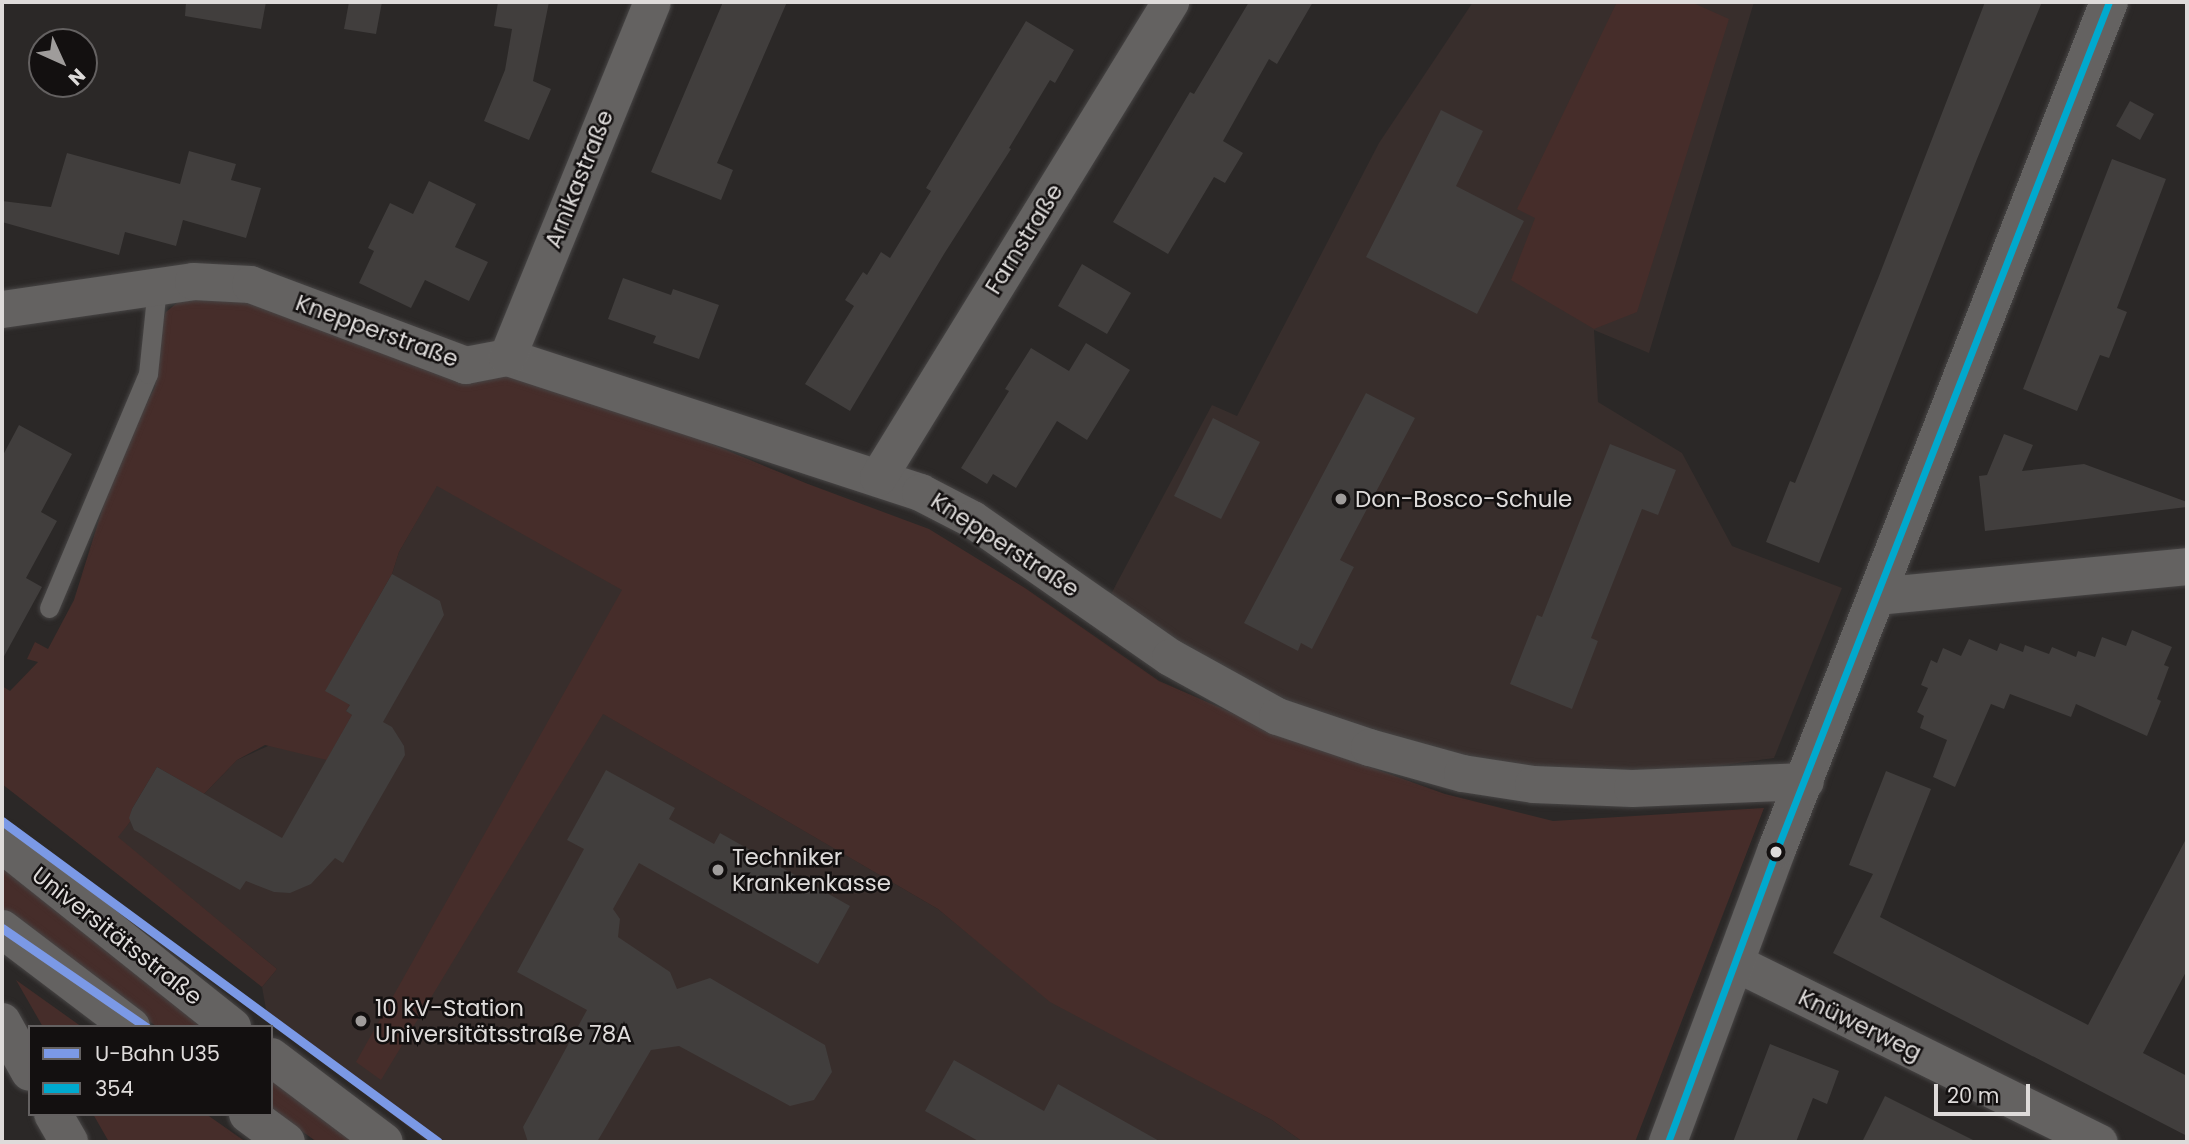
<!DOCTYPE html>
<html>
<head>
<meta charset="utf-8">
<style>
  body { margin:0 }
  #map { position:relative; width:2189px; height:1144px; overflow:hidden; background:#2b2827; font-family:Poppins,sans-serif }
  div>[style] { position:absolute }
  .built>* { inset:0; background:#382e2c }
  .green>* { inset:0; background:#462d2a }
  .building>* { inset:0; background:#413e3d }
  .roads { filter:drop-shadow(0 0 2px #474545) drop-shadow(0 0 2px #474545) }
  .lane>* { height:19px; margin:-9.5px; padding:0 9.5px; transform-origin:9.5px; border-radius:9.5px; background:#646261 }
  .street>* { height:37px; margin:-18.5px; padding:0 18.5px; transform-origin:18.5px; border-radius:18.5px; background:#646261 }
  .secondary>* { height:38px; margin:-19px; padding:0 19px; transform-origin:19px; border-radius:19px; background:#646261 }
  .bus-1>* { height:7px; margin:-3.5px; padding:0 3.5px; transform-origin:3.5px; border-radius:3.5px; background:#00a9ce }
  .metro-1>* { height:9px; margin:-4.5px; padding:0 4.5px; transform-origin:4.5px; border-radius:4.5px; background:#7b99e6 }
  .dots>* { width:19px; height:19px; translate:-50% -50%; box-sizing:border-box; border:4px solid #131010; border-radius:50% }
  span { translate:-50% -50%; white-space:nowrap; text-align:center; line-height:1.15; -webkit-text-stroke:5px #131010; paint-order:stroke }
  .street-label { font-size:23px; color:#dedbda }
  .poi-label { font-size:23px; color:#dedbda }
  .left { translate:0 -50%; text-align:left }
  .frame { position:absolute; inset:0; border:4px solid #dedbda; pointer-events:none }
  .legend { position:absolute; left:28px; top:1025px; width:245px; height:91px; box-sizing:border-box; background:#131010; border:2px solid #646161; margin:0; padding:9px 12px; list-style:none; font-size:21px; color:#dedbda }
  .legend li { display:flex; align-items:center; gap:14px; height:35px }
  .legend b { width:35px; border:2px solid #646161 }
  .north { position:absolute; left:28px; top:28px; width:70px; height:70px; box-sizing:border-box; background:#131010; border:2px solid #646161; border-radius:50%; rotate:135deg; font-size:19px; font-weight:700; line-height:28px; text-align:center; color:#dedbda }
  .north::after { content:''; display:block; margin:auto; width:24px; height:32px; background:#9f9c9b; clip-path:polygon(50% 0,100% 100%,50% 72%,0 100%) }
  .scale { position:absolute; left:1934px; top:1084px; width:96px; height:32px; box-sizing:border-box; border:4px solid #dedbda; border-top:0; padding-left:9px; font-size:21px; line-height:24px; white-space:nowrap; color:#dedbda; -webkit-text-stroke:5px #131010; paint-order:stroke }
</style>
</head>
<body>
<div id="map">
  <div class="built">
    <i style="clip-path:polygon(1473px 2px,1754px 2px,1649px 353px,1594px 330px,1598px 402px,1682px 453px,1732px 546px,1842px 588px,1774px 758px,1688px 770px,1526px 770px,1448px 757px,1277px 698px,1190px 650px,1111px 594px,1212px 405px,1237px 416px,1379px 143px)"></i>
    <i style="clip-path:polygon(437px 485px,623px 590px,566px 692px,938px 909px,1050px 1000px,1272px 1120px,1303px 1142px,428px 1142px,268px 1020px,262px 987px,277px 969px,117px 837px,130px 822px,132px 809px,157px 767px,204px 794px,237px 760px,346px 711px,349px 705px,325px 691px,392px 574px,399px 552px)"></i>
  </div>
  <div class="green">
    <i style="clip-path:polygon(1617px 2px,1691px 2px,1729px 19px,1637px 312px,1594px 329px,1511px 280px,1535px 218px,1517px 209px)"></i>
    <i style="clip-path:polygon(232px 295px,551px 381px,613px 403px,808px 484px,929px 529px,1025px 588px,1159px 681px,1297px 741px,1445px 794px,1553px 821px,1764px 808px,1635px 1142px,1303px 1142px,1272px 1120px,1050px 1002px,938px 909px,603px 714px,381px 1080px,356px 1062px,622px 590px,437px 486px,399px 552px,392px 574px,326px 690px,350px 705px,346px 711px,352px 715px,327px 760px,265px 745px,237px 760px,204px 794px,157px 767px,132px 809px,130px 822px,118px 837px,277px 969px,262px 987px,2px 784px,2px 686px,10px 691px,38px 662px,27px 659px,35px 642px,48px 649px,74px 600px,117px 462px,155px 387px,161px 325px,166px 312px,178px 302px)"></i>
    <i style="clip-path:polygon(2px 863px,205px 1027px,157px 1027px,2px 911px)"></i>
    <i style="clip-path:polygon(16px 980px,82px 1027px,43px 1027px)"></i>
    <i style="clip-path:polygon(271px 1078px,356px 1142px,317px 1142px,271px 1109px)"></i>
    <i style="clip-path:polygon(93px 1114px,206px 1114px,246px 1142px,109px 1142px)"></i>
  </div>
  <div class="building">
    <i style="clip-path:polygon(186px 2px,266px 2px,261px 29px,185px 16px)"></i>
    <i style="clip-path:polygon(349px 2px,382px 2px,376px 34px,344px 29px)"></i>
    <i style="clip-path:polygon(498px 2px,549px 2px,533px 81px,551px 89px,529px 140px,484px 121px,505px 70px,512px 29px,494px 26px)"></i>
    <i style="clip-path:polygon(723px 2px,787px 2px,717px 163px,733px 170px,721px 200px,651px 172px)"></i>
    <i style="clip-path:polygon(1249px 2px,1313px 2px,1277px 64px,1269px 59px,1223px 141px,1243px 153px,1225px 183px,1214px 177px,1168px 254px,1113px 222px,1190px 92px,1194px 94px)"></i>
    <i style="clip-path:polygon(1985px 2px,2042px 2px,1977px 159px,1819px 563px,1766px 542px,1790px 481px,1795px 483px,1879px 276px)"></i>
    <i style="clip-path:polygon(1026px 21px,1074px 50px,1055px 83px,1050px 80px,1009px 148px,1011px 149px,944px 254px,850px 411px,805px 384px,854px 306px,845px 300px,863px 272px,867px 275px,881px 252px,890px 258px,931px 191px,926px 188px)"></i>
    <i style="clip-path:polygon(2130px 101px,2154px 114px,2140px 140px,2116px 126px)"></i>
    <i style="clip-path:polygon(1441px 110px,1483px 131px,1456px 186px,1524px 221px,1477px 314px,1366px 257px)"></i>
    <i style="clip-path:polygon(189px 151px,236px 164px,231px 180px,261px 188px,246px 238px,183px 220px,176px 246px,125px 232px,119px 255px,2px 222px,2px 201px,51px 207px,67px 153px,180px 184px)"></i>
    <i style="clip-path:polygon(2112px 159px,2166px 179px,2117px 308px,2127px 312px,2109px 358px,2100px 355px,2077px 411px,2023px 389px)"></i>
    <i style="clip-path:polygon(429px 181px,476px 204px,455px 247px,488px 262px,469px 301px,425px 280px,411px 308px,359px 283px,374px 251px,368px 248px,390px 203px,413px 214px)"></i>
    <i style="clip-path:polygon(1082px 264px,1131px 293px,1107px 334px,1058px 306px)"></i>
    <i style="clip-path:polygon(623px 278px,671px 295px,673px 289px,719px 305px,699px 359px,653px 343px,656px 336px,608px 319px)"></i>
    <i style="clip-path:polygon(1086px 343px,1130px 370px,1087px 440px,1057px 421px,1016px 488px,993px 474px,987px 484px,961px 468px,1009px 391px,1005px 389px,1031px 348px,1069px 371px)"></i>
    <i style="clip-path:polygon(1366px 393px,1415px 418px,1340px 560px,1354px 567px,1312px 649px,1301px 643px,1298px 651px,1244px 623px)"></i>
    <i style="clip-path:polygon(1213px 418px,1260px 442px,1221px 519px,1174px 496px)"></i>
    <i style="clip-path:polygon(19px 425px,72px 454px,41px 512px,57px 521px,26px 578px,42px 587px,2px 660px,2px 457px)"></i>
    <i style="clip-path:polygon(2004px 434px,2033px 445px,2022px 471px,2084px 464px,2187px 502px,2187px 507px,1985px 531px,1979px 476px,1987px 475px)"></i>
    <i style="clip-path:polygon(1610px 444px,1676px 470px,1658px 515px,1642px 509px,1591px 638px,1598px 641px,1572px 709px,1510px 684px,1537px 615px,1542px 617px)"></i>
    <i style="clip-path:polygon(392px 574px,440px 601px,444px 615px,383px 722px,392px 727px,404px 746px,405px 755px,343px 863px,335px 858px,311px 884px,290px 893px,274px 892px,246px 881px,240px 890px,134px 830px,129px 818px,132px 809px,157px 767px,282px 838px,352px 715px,346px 711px,350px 705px,325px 691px)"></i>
    <i style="clip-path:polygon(2132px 630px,2172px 647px,2164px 665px,2169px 667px,2157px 699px,2161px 701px,2147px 736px,2076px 704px,2071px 717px,2010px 694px,2004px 709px,1991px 704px,1955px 787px,1933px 777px,1947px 740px,1920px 728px,1924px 716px,1917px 712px,1928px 688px,1921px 685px,1931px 660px,1937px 663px,1943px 648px,1961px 656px,1969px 639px,1997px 651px,2000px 643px,2023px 652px,2025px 645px,2049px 654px,2052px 647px,2076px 657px,2078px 651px,2095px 657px,2102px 637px,2126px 646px)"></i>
    <i style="clip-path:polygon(606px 770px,675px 808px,669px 819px,714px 844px,720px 833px,850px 906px,818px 964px,639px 863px,613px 909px,620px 919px,618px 937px,670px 972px,677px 989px,710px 978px,825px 1045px,832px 1072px,814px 1100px,790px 1106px,679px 1046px,651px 1050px,597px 1142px,528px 1142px,523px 1127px,587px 1010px,517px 972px,584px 849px,567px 840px)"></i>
    <i style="clip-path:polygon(1886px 771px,1931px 789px,1880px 917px,2088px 1025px,2187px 837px,2187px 970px,2143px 1053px,2187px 1076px,2187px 1136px,1833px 953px,1873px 874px,1849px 865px)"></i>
    <i style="clip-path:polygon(1770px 1044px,1839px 1071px,1827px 1104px,1813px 1098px,1796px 1142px,1733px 1142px)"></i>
    <i style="clip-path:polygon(954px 1060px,1044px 1111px,1058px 1084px,1161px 1142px,980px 1142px,925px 1111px)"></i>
    <i style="clip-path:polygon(1885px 1096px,1977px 1142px,1862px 1142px)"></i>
  </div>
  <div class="roads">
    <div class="lane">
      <i style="left:49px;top:608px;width:254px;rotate:-67.1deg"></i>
      <i style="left:148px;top:374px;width:87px;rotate:-84.1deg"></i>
    </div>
    <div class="street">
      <i style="left:2px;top:309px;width:193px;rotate:-8.3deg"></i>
      <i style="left:193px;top:281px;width:57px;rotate:3deg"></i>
      <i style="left:250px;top:284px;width:230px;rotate:20.6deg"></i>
      <i style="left:465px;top:365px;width:43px;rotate:-10.8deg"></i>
      <i style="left:507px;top:357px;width:435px;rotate:18.1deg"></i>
      <i style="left:920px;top:492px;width:59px;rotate:27.4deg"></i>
      <i style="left:972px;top:519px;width:241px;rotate:34.9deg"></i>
      <i style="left:1170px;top:657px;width:122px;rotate:28.9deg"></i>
      <i style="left:1277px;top:716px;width:97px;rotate:18.6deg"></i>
      <i style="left:1369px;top:747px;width:97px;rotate:15.6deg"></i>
      <i style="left:1462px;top:773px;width:72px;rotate:8.8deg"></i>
      <i style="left:1533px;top:784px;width:99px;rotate:2.3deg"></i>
      <i style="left:1632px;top:788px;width:173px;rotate:-2.3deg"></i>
      <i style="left:507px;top:357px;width:383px;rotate:-67.8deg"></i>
      <i style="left:878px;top:477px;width:558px;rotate:-58.42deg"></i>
      <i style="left:1876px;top:596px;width:312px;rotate:-5.5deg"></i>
      <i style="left:1734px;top:962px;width:407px;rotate:26.3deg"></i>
    </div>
    <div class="secondary">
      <i style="left:2px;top:844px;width:294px;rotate:38.5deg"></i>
      <i style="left:2px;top:929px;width:162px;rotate:37.2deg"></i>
      <i style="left:2px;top:1022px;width:57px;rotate:60.8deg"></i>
      <i style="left:271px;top:1057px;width:141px;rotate:37deg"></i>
      <i style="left:53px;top:1114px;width:32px;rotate:60deg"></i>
      <i style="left:248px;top:1114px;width:47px;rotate:36.4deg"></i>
      <i style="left:1668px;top:1142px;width:313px;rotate:-69.6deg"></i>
      <i style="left:1777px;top:849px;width:910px;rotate:-68.6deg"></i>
    </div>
  </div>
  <div class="bus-1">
    <i style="left:1668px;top:1142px;width:313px;rotate:-69.6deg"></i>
    <i style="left:1777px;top:849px;width:910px;rotate:-68.6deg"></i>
  </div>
  <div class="metro-1">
    <i style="left:2px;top:821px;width:541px;rotate:36.36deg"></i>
    <i style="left:2px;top:928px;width:175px;rotate:34.5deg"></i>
  </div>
  <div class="dots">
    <i style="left:1341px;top:499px;background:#9f9c9b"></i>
    <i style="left:1776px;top:852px;background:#dedbda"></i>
    <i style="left:718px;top:870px;background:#9f9c9b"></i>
    <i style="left:361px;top:1021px;background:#9f9c9b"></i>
  </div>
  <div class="street-label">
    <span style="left:579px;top:179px;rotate:-68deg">Arnikastraße</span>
    <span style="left:1024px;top:239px;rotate:-58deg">Farnstraße</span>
    <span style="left:377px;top:331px;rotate:20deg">Knepperstraße</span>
    <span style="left:1005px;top:545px;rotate:33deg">Knepperstraße</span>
    <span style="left:117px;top:936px;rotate:38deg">Universitätsstraße</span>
    <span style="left:1860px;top:1025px;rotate:26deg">Knüwerweg</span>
  </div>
  <div class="poi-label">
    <span class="left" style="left:1355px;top:499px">Don-Bosco-Schule</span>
    <span class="left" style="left:732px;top:870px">Techniker<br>Krankenkasse</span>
    <span class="left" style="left:375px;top:1021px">10 kV-Station<br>Universitätsstraße 78A</span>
  </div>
  <div class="frame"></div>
  <ul class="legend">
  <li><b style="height:9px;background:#7b99e6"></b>U-Bahn U35</li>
  <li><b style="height:9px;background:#00a9ce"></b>354</li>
  </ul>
  <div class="north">N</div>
  <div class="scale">20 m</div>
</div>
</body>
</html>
